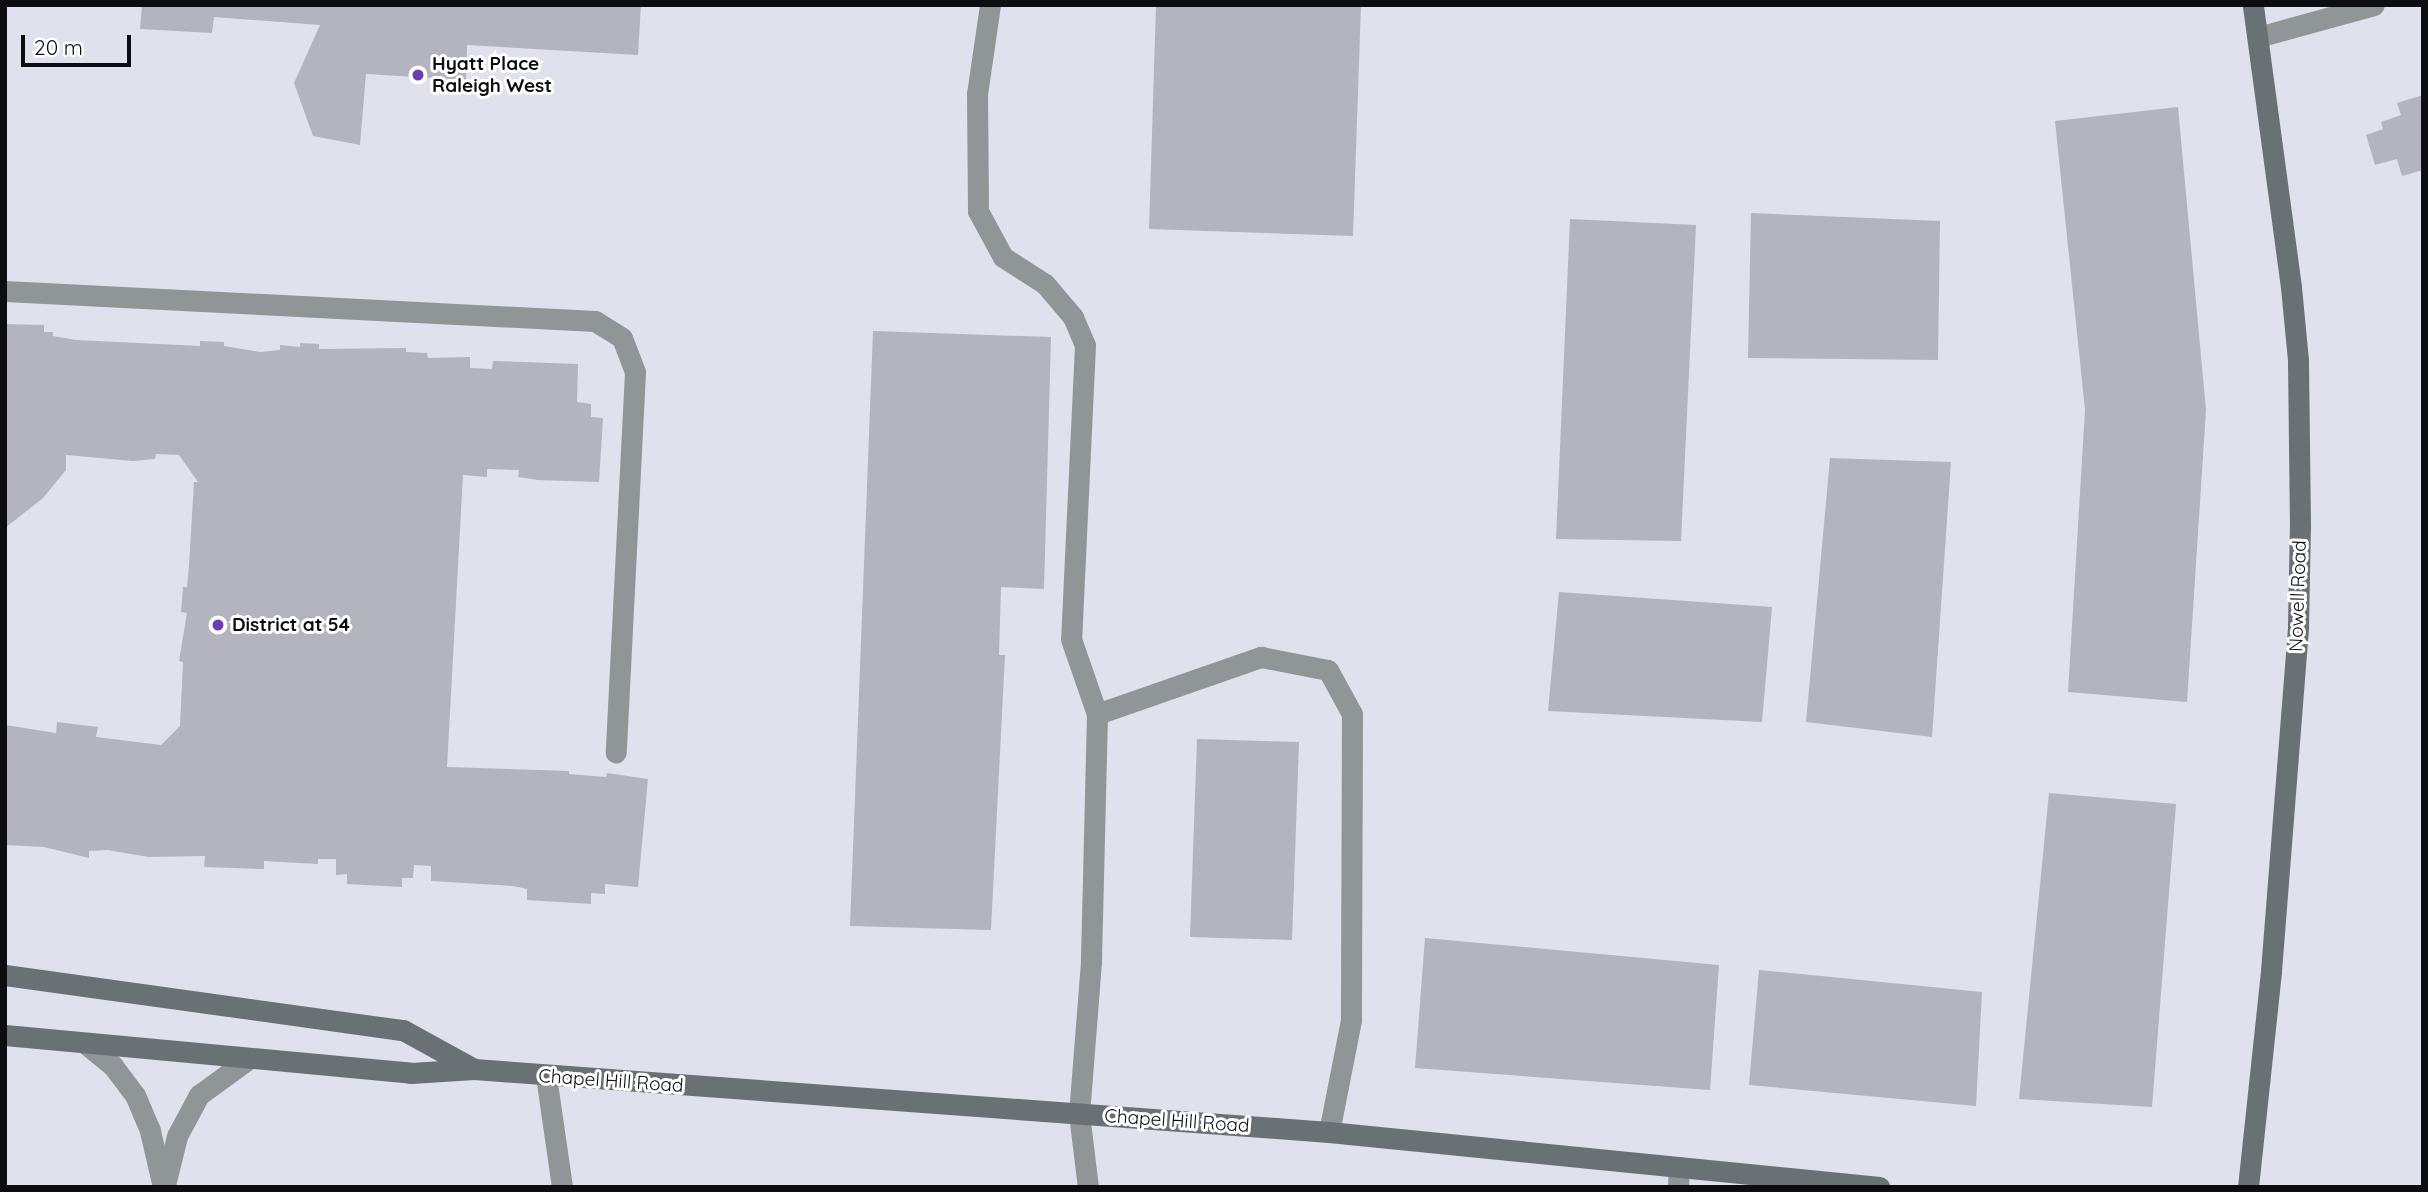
<!DOCTYPE html>
<html>
<head>
<meta charset="utf-8">
<style>
  body { margin:0 }
  #map { position:relative; width:2428px; height:1192px; overflow:hidden; background:#dfe1ec; font-family:Quicksand,sans-serif }
  div>[style] { position:absolute }
  .building>* { inset:0; background:#b3b4be }
  .lane>* { height:21px; margin:-10.5px; padding:0 10.5px; transform-origin:10.5px; border-radius:10.5px; background:#909597 }
  .street>* { height:21px; margin:-10.5px; padding:0 10.5px; transform-origin:10.5px; border-radius:10.5px; background:#909597 }
  .secondary>* { height:21px; margin:-10.5px; padding:0 10.5px; transform-origin:10.5px; border-radius:10.5px; background:#6a7174 }
  .dots>* { width:19px; height:19px; translate:-50% -50%; box-sizing:border-box; border:4px solid #fff; border-radius:50% }
  span { translate:-50% -50%; white-space:nowrap; text-align:center; line-height:1.15; -webkit-text-stroke:6px #fff; paint-order:stroke }
  .poi-label { font-size:19px; color:#0d0d11; font-weight:700 }
  .left { translate:0 -50%; text-align:left }
  .street-label { font-size:19px; color:#0d0d11 }
  .frame { position:absolute; inset:0; border:7px solid #0d0d11; pointer-events:none }
  .scale { position:absolute; left:21px; top:35px; width:110px; height:32px; box-sizing:border-box; border:4px solid #0d0d11; border-top:0; padding-left:9px; font-size:21px; line-height:24px; white-space:nowrap; color:#0d0d11; -webkit-text-stroke:5px #fff; paint-order:stroke }
</style>
</head>
<body>
<div id="map">
  <div class="building">
    <i style="clip-path:polygon(142px 5px,641px 5px,638px 55px,467px 45px,466px 80px,366px 74px,360px 145px,313px 136px,294px 83px,320px 25px,214px 17px,212px 33px,140px 29px)"></i>
    <i style="clip-path:polygon(1156px 5px,1361px 5px,1353px 236px,1149px 229px)"></i>
    <i style="clip-path:polygon(2423px 95px,2423px 170px,2402px 176px,2397px 159px,2375px 165px,2366px 135px,2383px 129px,2381px 122px,2401px 115px,2397px 103px)"></i>
    <i style="clip-path:polygon(2178px 107px,2206px 410px,2187px 702px,2068px 692px,2085px 410px,2055px 121px)"></i>
    <i style="clip-path:polygon(1751px 213px,1940px 221px,1938px 360px,1748px 358px)"></i>
    <i style="clip-path:polygon(1570px 219px,1696px 225px,1681px 541px,1556px 539px)"></i>
    <i style="clip-path:polygon(5px 324px,44px 325px,44px 332px,53px 332px,53px 336px,76px 340px,200px 346px,200px 341px,224px 342px,224px 346px,260px 352px,280px 350px,280px 345px,300px 347px,300px 343px,319px 344px,319px 349px,406px 348px,406px 352px,427px 353px,428px 358px,470px 357px,470px 368px,492px 369px,493px 361px,578px 364px,577px 402px,591px 404px,591px 417px,603px 418px,599px 482px,538px 480px,518px 477px,519px 470px,487px 469px,487px 477px,463px 475px,447px 767px,569px 771px,569px 774px,606px 777px,607px 773px,648px 779px,638px 887px,605px 884px,605px 894px,591px 893px,591px 904px,527px 900px,527px 889px,513px 886px,431px 881px,431px 866px,414px 865px,413px 878px,402px 878px,402px 887px,347px 884px,347px 874px,336px 875px,336px 859px,318px 859px,318px 864px,264px 861px,264px 869px,204px 867px,205px 856px,149px 857px,107px 850px,89px 851px,89px 858px,44px 847px,5px 845px,5px 725px,56px 733px,57px 722px,98px 727px,96px 737px,161px 745px,180px 726px,183px 662px,179px 661px,187px 613px,181px 612px,183px 587px,187px 587px,189px 565px,194px 482px,198px 482px,179px 455px,156px 454px,155px 459px,133px 461px,66px 455px,66px 470px,43px 498px,5px 528px)"></i>
    <i style="clip-path:polygon(873px 331px,1051px 337px,1044px 589px,1001px 587px,999px 655px,1005px 655px,991px 930px,850px 926px)"></i>
    <i style="clip-path:polygon(1830px 458px,1951px 462px,1932px 737px,1806px 722px)"></i>
    <i style="clip-path:polygon(1559px 592px,1772px 607px,1762px 722px,1548px 711px)"></i>
    <i style="clip-path:polygon(1197px 739px,1299px 742px,1292px 940px,1190px 937px)"></i>
    <i style="clip-path:polygon(2049px 793px,2176px 804px,2152px 1107px,2019px 1099px)"></i>
    <i style="clip-path:polygon(1425px 938px,1719px 965px,1710px 1090px,1415px 1068px)"></i>
    <i style="clip-path:polygon(1759px 970px,1982px 992px,1976px 1106px,1749px 1085px)"></i>
  </div>
  <div class="lane">
    <i style="left:990px;top:5px;width:90px;rotate:98.3deg"></i>
    <i style="left:977px;top:94px;width:117px;rotate:89.5deg"></i>
    <i style="left:978px;top:211px;width:52px;rotate:61.5deg"></i>
    <i style="left:1003px;top:257px;width:50px;rotate:32.7deg"></i>
    <i style="left:1045px;top:284px;width:43px;rotate:49.7deg"></i>
    <i style="left:1073px;top:317px;width:30px;rotate:67deg"></i>
    <i style="left:1085px;top:345px;width:294px;rotate:92.7deg"></i>
    <i style="left:1071px;top:639px;width:79px;rotate:70.9deg"></i>
    <i style="left:1097px;top:714px;width:248px;rotate:91.4deg"></i>
    <i style="left:1091px;top:962px;width:152px;rotate:94.5deg"></i>
    <i style="left:1079px;top:1114px;width:74px;rotate:83deg"></i>
    <i style="left:5px;top:291px;width:591px;rotate:2.91deg"></i>
    <i style="left:595px;top:321px;width:32px;rotate:32deg"></i>
    <i style="left:622px;top:338px;width:36px;rotate:69deg"></i>
    <i style="left:635px;top:372px;width:381px;rotate:92.9deg"></i>
    <i style="left:1097px;top:714px;width:174px;rotate:-19.2deg"></i>
    <i style="left:1261px;top:657px;width:68px;rotate:11deg"></i>
    <i style="left:1328px;top:670px;width:50px;rotate:61.4deg"></i>
    <i style="left:1352px;top:714px;width:306px;rotate:90.2deg"></i>
    <i style="left:1351px;top:1020px;width:114px;rotate:101.1deg"></i>
    <i style="left:86px;top:1044px;width:35px;rotate:39deg"></i>
    <i style="left:113px;top:1066px;width:36px;rotate:53deg"></i>
    <i style="left:135px;top:1095px;width:39px;rotate:67deg"></i>
    <i style="left:150px;top:1131px;width:57px;rotate:76.9deg"></i>
    <i style="left:546px;top:1076px;width:112px;rotate:81.8deg"></i>
    <i style="left:165px;top:1185px;width:50px;rotate:-76.2deg"></i>
    <i style="left:177px;top:1136px;width:47px;rotate:-61.8deg"></i>
    <i style="left:199px;top:1095px;width:59px;rotate:-36.1deg"></i>
    <i style="left:1678px;top:1187px;width:20px;rotate:-87deg"></i>
  </div>
  <div class="street">
    <i style="left:2258px;top:37px;width:120px;rotate:-15.4deg"></i>
  </div>
  <div class="secondary">
    <i style="left:5px;top:975px;width:402px;rotate:7.9deg"></i>
    <i style="left:403px;top:1030px;width:81px;rotate:28.8deg"></i>
    <i style="left:5px;top:1035px;width:408px;rotate:5.3deg"></i>
    <i style="left:411px;top:1073px;width:63px;rotate:-3.6deg"></i>
    <i style="left:474px;top:1069px;width:857px;rotate:4.21deg"></i>
    <i style="left:1329px;top:1132px;width:553px;rotate:5.71deg"></i>
    <i style="left:2248px;top:1187px;width:217px;rotate:-83.9deg"></i>
    <i style="left:2271px;top:971px;width:346px;rotate:-85.5deg"></i>
    <i style="left:2298px;top:626px;width:100px;rotate:-88.9deg"></i>
    <i style="left:2300px;top:526px;width:166px;rotate:-90.7deg"></i>
    <i style="left:2298px;top:360px;width:73px;rotate:-95.5deg"></i>
    <i style="left:2291px;top:287px;width:285px;rotate:-97.7deg"></i>
  </div>
  <div class="dots">
    <i style="left:418px;top:75px;background:#6e3cb3"></i>
    <i style="left:218px;top:625px;background:#6e3cb3"></i>
  </div>
  <div class="poi-label">
    <span class="left" style="left:432px;top:75px">Hyatt Place<br>Raleigh West</span>
    <span class="left" style="left:232px;top:625px">District at 54</span>
  </div>
  <div class="street-label">
    <span style="left:2298px;top:596px;rotate:-88deg">Nowell Road</span>
    <span style="left:611px;top:1081px;rotate:4deg">Chapel Hill Road</span>
    <span style="left:1177px;top:1121px;rotate:4deg">Chapel Hill Road</span>
  </div>
  <div class="frame"></div>
  <div class="scale">20 m</div>
</div>
</body>
</html>
